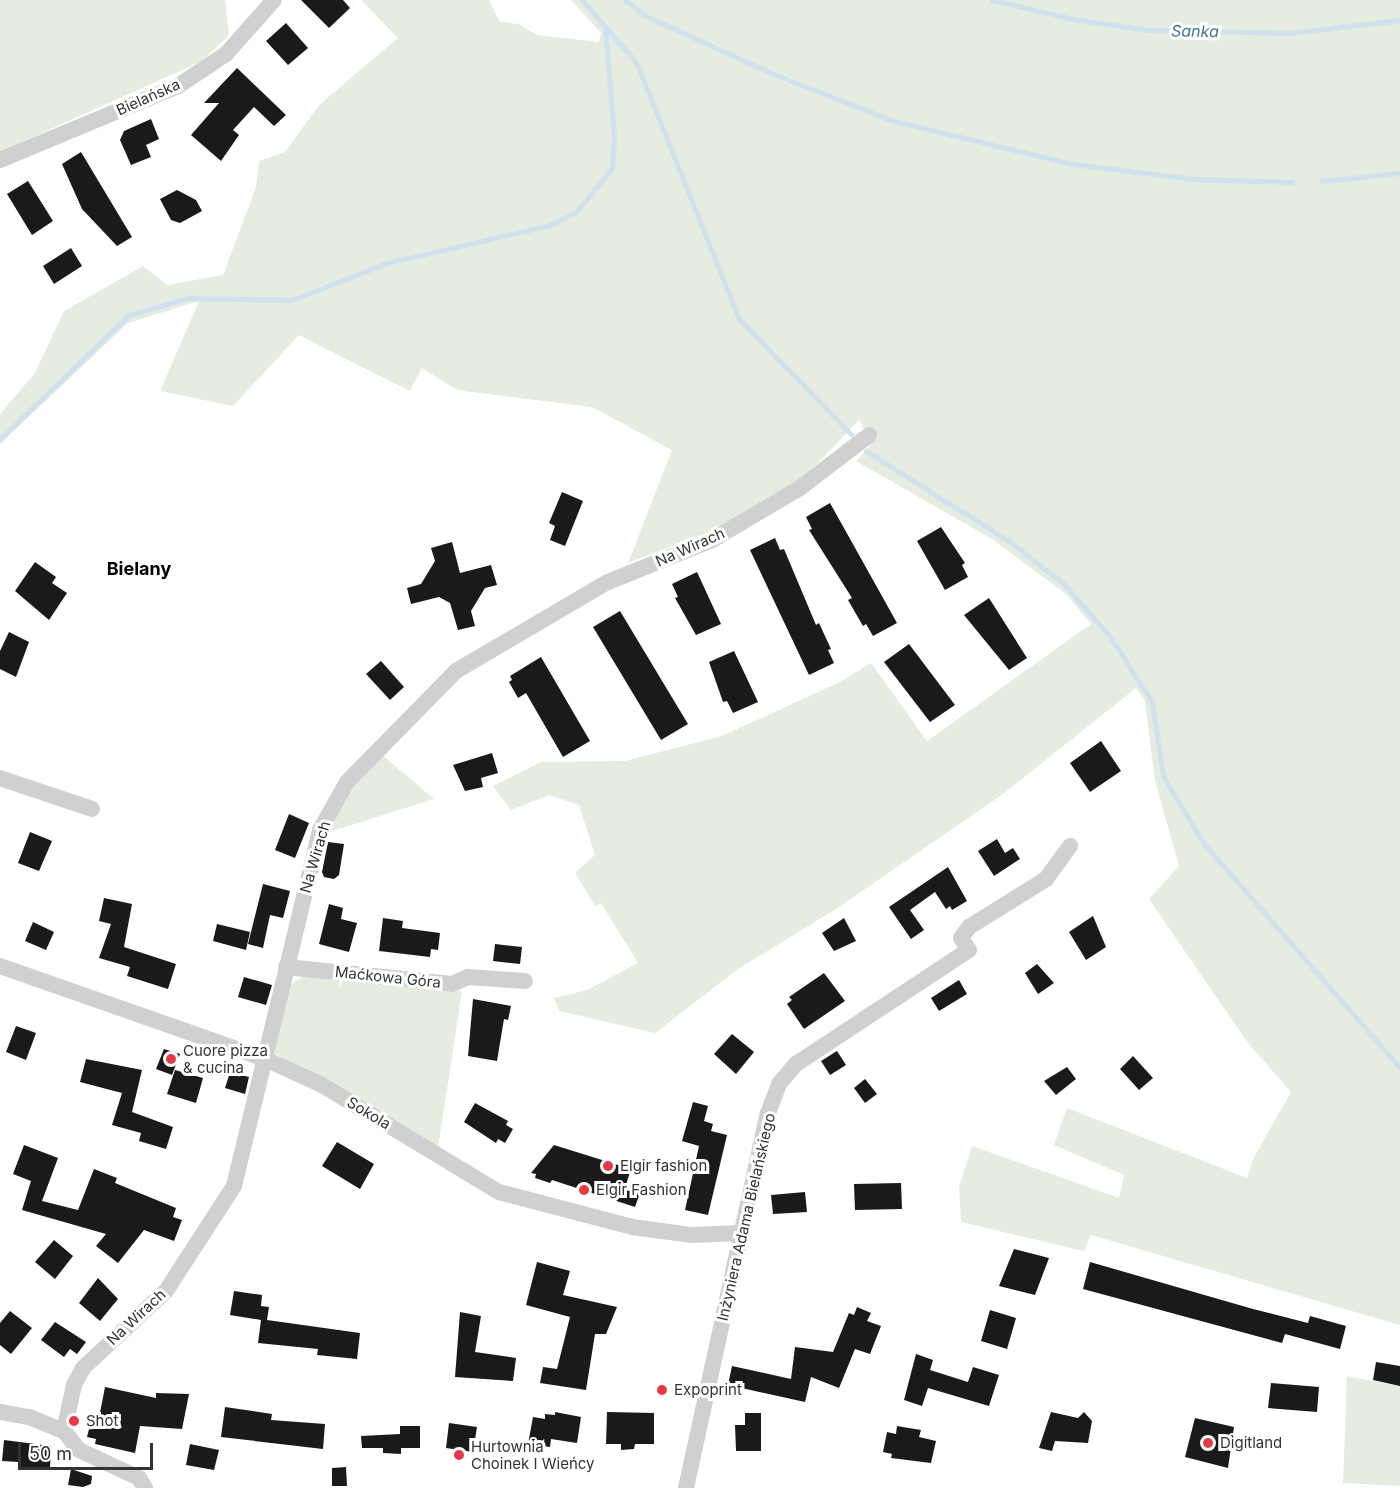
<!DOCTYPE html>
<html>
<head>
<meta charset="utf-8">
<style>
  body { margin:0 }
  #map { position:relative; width:1400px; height:1488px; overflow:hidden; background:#fff; font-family:Inter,sans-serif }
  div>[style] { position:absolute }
  .green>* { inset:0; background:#e6ecdf }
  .stream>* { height:5px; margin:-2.5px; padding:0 2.5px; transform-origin:2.5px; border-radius:2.5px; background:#cfe2ee }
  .building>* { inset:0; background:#1a1a1a }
  .minor>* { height:16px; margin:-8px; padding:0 8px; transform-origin:8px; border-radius:8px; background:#d0d0d0 }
  .dots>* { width:16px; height:16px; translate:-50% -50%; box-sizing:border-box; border:3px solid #fff; border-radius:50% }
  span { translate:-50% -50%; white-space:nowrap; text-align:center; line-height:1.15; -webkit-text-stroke:6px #fff; paint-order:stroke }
  .street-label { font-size:15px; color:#333 }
  .poi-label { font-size:15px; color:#333 }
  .left { translate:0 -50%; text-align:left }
  .water-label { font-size:16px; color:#3f7597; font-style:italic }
  .quarter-label { font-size:18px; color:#000; font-weight:700 }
  .scale { position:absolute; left:18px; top:1443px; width:135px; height:27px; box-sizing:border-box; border:3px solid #333; border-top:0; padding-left:8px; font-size:18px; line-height:21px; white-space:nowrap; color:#333; -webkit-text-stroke:4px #fff; paint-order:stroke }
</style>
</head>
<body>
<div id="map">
  <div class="green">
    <i style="clip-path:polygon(0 0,225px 0,229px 35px,202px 61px,0 152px)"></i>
    <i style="clip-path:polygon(361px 0,489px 0,500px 22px,518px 24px,537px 35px,599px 42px,601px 33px,571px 0,1400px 0,1400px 1325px,1091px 1235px,1084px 1251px,961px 1222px,959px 1187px,972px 1146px,1119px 1198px,1124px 1175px,1054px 1145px,1067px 1108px,1247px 1178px,1253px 1159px,1291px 1092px,1248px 1043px,1149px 899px,1179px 866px,1155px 781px,1145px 701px,1136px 688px,1003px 794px,836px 909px,738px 969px,655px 1033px,559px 1011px,554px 998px,587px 990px,638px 963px,601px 903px,595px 906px,575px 873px,595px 855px,579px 805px,549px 795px,511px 810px,493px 786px,541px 762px,625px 761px,722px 736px,838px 683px,871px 663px,927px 741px,1091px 624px,1066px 594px,992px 539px,856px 461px,870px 446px,860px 419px,797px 485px,722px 527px,628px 563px,672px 450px,592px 407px,457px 390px,422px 368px,410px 391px,299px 335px,233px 406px,160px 391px,199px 301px,128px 323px,0 444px,0 414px,35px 373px,64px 311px,143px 266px,167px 285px,223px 275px,256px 187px,259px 161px,285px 152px,319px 105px,398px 38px)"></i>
    <i style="clip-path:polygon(380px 753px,434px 799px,326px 833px,336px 808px)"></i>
    <i style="clip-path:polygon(305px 975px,462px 991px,438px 1148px,274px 1053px,290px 985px)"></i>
    <i style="clip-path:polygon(1347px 1376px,1400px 1386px,1400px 1486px,1343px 1483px)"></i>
  </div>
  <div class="stream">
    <i style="left:582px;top:0;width:82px;rotate:48.9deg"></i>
    <i style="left:636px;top:62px;width:277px;rotate:68.2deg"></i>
    <i style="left:739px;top:319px;width:161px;rotate:45.8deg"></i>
    <i style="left:625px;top:0;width:26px;rotate:37deg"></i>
    <i style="left:646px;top:16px;width:137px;rotate:24.5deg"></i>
    <i style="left:771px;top:73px;width:129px;rotate:21.4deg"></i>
    <i style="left:891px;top:120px;width:186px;rotate:13.7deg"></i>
    <i style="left:1072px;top:164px;width:124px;rotate:7deg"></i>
    <i style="left:1195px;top:179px;width:97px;rotate:1.8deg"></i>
    <i style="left:992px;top:0;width:83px;rotate:13.2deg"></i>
    <i style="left:1073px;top:19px;width:75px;rotate:8.5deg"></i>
    <i style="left:1147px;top:30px;width:143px;rotate:1.2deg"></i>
    <i style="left:1290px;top:33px;width:111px;rotate:-6.7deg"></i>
    <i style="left:1322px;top:181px;width:78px;rotate:-5.9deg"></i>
    <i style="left:0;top:439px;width:179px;rotate:-43.9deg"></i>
    <i style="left:129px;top:315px;width:61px;rotate:-16.1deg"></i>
    <i style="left:188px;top:298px;width:104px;rotate:1.1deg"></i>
    <i style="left:292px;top:300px;width:102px;rotate:-21.3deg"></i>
    <i style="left:387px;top:263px;width:167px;rotate:-13.1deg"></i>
    <i style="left:550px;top:225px;width:30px;rotate:-27deg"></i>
    <i style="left:577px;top:211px;width:55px;rotate:-50.9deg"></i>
    <i style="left:612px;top:168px;width:32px;rotate:-86deg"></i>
    <i style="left:614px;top:136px;width:109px;rotate:-94.7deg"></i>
    <i style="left:866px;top:451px;width:169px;rotate:32.2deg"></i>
    <i style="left:1009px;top:541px;width:68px;rotate:37.9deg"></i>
    <i style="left:1063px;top:583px;width:73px;rotate:48.9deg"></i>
    <i style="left:1111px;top:638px;width:76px;rotate:57.4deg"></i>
    <i style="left:1152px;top:702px;width:75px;rotate:81.5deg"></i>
    <i style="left:1163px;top:776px;width:81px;rotate:58.7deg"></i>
    <i style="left:1205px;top:845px;width:296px;rotate:48.8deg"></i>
  </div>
  <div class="building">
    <i style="clip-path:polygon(301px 0,343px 0,350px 8px,329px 28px)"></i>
    <i style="clip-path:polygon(286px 23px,308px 48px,288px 65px,266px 41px)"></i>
    <i style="clip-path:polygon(237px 68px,286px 115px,274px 126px,254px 107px,233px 130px,239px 135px,221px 161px,191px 135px,219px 103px,204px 103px)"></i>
    <i style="clip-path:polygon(151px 119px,159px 139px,146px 145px,151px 157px,131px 165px,120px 140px,124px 131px)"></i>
    <i style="clip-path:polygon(81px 152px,132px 237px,117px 246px,82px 209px,62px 164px)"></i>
    <i style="clip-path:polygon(28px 181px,53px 221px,32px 235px,7px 194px)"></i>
    <i style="clip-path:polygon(177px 190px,196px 200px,202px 211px,180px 223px,171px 220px,160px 199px)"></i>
    <i style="clip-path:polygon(71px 248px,82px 266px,54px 284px,43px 266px)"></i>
    <i style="clip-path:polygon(562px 492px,583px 501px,565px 546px,550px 540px,555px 526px,549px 523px)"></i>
    <i style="clip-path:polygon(830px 503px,897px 623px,873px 636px,866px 624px,863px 626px,848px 600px,852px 598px,809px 530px,812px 529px,806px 517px)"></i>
    <i style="clip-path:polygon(941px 527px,965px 563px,962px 565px,968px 577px,945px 590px,917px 541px)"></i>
    <i style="clip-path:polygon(775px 538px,780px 550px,784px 549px,816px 625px,819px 623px,831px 649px,828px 650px,834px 663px,809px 675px,750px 550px)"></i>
    <i style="clip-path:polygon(452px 542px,460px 573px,491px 565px,497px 585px,485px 588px,471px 611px,475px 626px,458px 630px,450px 603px,439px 597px,411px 604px,407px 588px,421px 584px,435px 561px,431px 548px)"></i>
    <i style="clip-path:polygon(35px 562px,56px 577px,52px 583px,67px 593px,49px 620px,15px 591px)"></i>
    <i style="clip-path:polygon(697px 572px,721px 624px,696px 635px,675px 598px,678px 597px,672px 584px)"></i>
    <i style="clip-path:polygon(989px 598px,1027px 658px,1009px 670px,964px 615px)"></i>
    <i style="clip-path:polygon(620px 611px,688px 724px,661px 740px,593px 627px)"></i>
    <i style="clip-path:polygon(9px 632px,29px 642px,16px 677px,0 669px,0 651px)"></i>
    <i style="clip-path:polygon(909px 644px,955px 705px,930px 722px,884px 662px)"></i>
    <i style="clip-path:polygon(734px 651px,758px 702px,733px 713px,727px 701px,723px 702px,709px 662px)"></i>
    <i style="clip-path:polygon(541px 657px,590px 741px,563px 757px,526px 693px,518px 698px,509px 682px,512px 680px,510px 676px)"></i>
    <i style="clip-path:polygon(381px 661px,404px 687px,390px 700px,366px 674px)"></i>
    <i style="clip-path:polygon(1101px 741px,1121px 771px,1090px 792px,1070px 763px)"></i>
    <i style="clip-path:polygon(492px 753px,498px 773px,481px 778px,483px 787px,465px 791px,453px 765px)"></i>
    <i style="clip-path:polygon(289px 814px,309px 823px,295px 858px,275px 850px)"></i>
    <i style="clip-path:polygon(30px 832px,52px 841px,39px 871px,18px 863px)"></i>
    <i style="clip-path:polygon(997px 839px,1005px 853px,1013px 848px,1020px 859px,994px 876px,978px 851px)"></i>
    <i style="clip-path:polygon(328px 842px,344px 844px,339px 875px,334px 879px,324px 877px,322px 872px)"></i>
    <i style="clip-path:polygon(948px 867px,967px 901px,952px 910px,950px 906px,946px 909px,935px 892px,910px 910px,924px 930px,911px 939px,889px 907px)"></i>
    <i style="clip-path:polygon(263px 884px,290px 891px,283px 918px,270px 915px,263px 948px,248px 944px)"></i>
    <i style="clip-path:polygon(104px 898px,132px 904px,124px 947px,176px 964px,168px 989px,127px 976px,130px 967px,99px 958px,111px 924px,99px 921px)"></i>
    <i style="clip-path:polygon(329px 904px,343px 908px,341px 919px,357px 923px,349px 952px,319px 944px)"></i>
    <i style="clip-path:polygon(1093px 916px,1106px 947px,1086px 960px,1069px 932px)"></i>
    <i style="clip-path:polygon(383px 918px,403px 921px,402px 928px,440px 933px,438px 950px,431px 949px,430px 957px,379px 951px)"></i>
    <i style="clip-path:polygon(844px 918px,856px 941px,834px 951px,822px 933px)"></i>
    <i style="clip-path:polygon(33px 922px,54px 932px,46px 950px,25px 941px)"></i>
    <i style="clip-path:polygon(217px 924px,250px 932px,246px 950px,213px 941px)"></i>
    <i style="clip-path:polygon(495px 944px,522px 947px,520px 964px,493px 961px)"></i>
    <i style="clip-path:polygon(1037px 964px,1054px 983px,1038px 994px,1025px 973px)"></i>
    <i style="clip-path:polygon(824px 973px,845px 1001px,804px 1029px,787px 1004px,792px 1000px,789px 997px)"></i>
    <i style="clip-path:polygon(244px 977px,272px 985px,266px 1005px,238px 997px)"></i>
    <i style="clip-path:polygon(959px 980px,967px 994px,939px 1011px,931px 998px)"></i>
    <i style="clip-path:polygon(473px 999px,511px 1006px,508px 1020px,504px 1019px,497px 1061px,468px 1056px)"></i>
    <i style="clip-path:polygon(16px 1026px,36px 1033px,26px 1060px,6px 1052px)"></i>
    <i style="clip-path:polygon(732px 1034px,754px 1052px,736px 1074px,714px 1054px)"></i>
    <i style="clip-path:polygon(164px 1049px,180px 1054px,172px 1075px,156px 1069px)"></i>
    <i style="clip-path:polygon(837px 1051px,846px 1065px,830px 1075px,821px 1061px)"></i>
    <i style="clip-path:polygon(1133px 1056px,1153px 1078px,1139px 1090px,1120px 1069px)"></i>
    <i style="clip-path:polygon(86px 1059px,142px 1070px,132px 1112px,173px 1127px,166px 1149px,139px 1141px,141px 1133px,112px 1125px,122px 1093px,80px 1082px)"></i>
    <i style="clip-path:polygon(1067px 1067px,1076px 1079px,1056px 1095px,1044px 1081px)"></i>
    <i style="clip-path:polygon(175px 1070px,203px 1078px,196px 1103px,167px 1094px)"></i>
    <i style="clip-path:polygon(230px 1072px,249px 1077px,245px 1094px,225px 1088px)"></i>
    <i style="clip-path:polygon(865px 1079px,877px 1094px,865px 1103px,854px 1088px)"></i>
    <i style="clip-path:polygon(693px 1102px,708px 1106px,704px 1121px,713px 1124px,711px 1131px,727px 1135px,708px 1215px,685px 1210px,699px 1146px,682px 1141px)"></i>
    <i style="clip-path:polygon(475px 1103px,508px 1121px,506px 1125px,513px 1129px,505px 1143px,498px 1139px,496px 1143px,464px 1122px)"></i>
    <i style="clip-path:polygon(337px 1142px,374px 1164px,360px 1189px,322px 1166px)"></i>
    <i style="clip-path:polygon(24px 1145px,58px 1158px,42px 1201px,78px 1210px,94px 1169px,117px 1178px,115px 1183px,176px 1208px,173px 1217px,182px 1220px,174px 1241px,144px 1230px,118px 1263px,96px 1246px,106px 1234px,22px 1210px,31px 1181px,13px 1174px)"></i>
    <i style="clip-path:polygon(554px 1145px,631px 1169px,625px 1188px,640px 1193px,635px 1207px,552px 1180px,550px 1183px,535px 1178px,536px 1174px,531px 1173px)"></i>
    <i style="clip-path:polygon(901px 1183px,902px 1209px,855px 1210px,854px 1184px)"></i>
    <i style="clip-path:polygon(805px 1192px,807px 1212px,773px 1214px,771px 1195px)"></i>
    <i style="clip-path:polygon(54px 1240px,73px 1256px,55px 1279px,35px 1262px)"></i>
    <i style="clip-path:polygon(1014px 1249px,1049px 1258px,1035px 1295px,999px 1286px)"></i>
    <i style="clip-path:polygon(537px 1262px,570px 1271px,563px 1295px,617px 1307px,606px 1334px,595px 1334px,586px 1390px,540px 1383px,543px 1367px,557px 1369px,570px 1317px,526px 1305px)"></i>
    <i style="clip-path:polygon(1090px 1262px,1253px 1309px,1308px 1323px,1310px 1316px,1346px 1326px,1340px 1349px,1285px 1334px,1282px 1343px,1083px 1289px)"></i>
    <i style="clip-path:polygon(98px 1278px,118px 1299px,100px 1321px,79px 1303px)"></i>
    <i style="clip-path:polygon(234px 1291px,262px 1295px,261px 1306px,269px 1307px,267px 1320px,360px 1333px,357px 1359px,317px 1355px,318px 1349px,258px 1343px,261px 1320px,230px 1315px)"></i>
    <i style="clip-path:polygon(857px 1307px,871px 1313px,867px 1321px,881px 1326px,870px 1354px,855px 1349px,839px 1388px,811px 1377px,805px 1402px,728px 1385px,732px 1366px,791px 1379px,795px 1347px,833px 1352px,849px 1313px,854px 1315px)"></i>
    <i style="clip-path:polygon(990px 1310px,1016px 1318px,1007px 1349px,981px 1341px)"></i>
    <i style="clip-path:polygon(10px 1311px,32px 1328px,11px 1354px,0 1345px,0 1323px)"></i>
    <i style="clip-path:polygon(460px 1312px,481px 1316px,475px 1352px,516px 1358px,513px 1381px,455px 1377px)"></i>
    <i style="clip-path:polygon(55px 1322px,86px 1342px,77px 1354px,70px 1349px,64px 1357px,41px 1340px)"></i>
    <i style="clip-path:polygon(916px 1354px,933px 1360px,930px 1370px,968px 1382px,973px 1367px,999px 1375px,989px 1406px,928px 1388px,922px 1406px,904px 1400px)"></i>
    <i style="clip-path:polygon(1376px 1362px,1400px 1366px,1400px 1386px,1373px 1380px)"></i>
    <i style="clip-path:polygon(1271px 1383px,1319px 1387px,1317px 1412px,1268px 1408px)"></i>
    <i style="clip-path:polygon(105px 1387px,156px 1398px,156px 1393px,189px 1394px,182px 1429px,140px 1426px,135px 1453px,95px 1444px,96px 1439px,87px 1437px,91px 1421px,98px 1423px)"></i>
    <i style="clip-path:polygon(225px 1407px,272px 1414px,271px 1420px,325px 1424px,323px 1449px,221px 1437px)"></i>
    <i style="clip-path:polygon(555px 1412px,581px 1417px,577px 1443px,551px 1439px,550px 1447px,528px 1444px,533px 1417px,545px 1419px,545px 1414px,555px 1415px)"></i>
    <i style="clip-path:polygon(607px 1412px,654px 1413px,654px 1444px,635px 1444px,634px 1449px,621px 1450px,621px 1444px,606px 1444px)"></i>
    <i style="clip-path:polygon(1051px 1412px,1078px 1418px,1084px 1412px,1092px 1421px,1088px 1443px,1055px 1441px,1052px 1451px,1039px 1448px)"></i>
    <i style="clip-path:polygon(745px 1413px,761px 1413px,761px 1451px,736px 1451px,735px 1425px,745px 1425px)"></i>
    <i style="clip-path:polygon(1195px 1418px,1234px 1427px,1228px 1468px,1185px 1457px)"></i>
    <i style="clip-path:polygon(449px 1423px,477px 1427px,473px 1452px,446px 1448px)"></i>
    <i style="clip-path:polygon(400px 1426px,420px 1426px,420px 1448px,401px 1448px,401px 1454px,383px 1453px,383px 1448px,362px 1448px,361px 1436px,400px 1434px)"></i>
    <i style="clip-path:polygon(897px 1426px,921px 1430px,919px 1437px,936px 1441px,931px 1463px,891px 1458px,892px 1454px,883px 1452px,887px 1432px,896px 1434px)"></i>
    <i style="clip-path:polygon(4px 1440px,51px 1446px,50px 1468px,19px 1467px,19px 1462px,2px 1461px)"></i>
    <i style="clip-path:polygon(190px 1444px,219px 1450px,214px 1470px,186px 1465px)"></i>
    <i style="clip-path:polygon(346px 1467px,347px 1486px,332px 1486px,332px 1468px)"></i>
    <i style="clip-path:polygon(71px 1469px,92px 1476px,91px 1484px,83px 1487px,68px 1485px)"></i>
  </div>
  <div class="minor">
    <i style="left:0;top:160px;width:193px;rotate:-22.6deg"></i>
    <i style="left:178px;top:86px;width:58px;rotate:-33.7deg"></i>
    <i style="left:226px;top:54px;width:72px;rotate:-48.4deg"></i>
    <i style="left:0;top:778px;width:97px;rotate:18.6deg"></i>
    <i style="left:0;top:966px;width:279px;rotate:19.3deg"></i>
    <i style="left:263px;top:1058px;width:65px;rotate:24.6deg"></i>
    <i style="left:322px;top:1085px;width:207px;rotate:31.2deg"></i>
    <i style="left:499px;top:1192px;width:138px;rotate:14.7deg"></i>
    <i style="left:632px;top:1227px;width:61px;rotate:7.6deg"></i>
    <i style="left:692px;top:1235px;width:49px;rotate:-2.3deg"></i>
    <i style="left:286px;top:967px;width:167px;rotate:5.8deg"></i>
    <i style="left:452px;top:984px;width:17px;rotate:-24deg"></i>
    <i style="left:468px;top:977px;width:57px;rotate:4deg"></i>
    <i style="left:0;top:1412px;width:29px;rotate:10deg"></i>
    <i style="left:29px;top:1417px;width:38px;rotate:22deg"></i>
    <i style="left:64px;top:1431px;width:24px;rotate:52deg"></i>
    <i style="left:79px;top:1450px;width:66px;rotate:25deg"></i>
    <i style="left:139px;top:1478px;width:12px;rotate:59deg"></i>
    <i style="left:64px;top:1431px;width:47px;rotate:-77.7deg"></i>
    <i style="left:74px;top:1385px;width:19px;rotate:-62deg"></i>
    <i style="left:83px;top:1368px;width:113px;rotate:-42.9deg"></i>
    <i style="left:166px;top:1291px;width:125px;rotate:-57.1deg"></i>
    <i style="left:234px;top:1186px;width:366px;rotate:-76.4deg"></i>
    <i style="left:320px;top:830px;width:55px;rotate:-60.6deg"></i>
    <i style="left:347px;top:782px;width:156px;rotate:-45.5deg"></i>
    <i style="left:456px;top:671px;width:176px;rotate:-30.4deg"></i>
    <i style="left:608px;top:582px;width:112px;rotate:-22deg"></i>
    <i style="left:712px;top:540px;width:102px;rotate:-30.6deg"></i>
    <i style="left:800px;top:488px;width:87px;rotate:-37.5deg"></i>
    <i style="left:686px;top:1488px;width:384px;rotate:-77.7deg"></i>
    <i style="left:768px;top:1113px;width:31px;rotate:-69deg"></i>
    <i style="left:779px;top:1084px;width:26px;rotate:-50deg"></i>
    <i style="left:796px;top:1064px;width:207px;rotate:-33.4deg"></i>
    <i style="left:969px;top:950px;width:14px;rotate:-124deg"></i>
    <i style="left:961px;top:938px;width:14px;rotate:-54deg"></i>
    <i style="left:969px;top:927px;width:91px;rotate:-31.9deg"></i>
    <i style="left:1046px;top:879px;width:41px;rotate:-54deg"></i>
  </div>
  <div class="dots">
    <i style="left:171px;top:1059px;background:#e63946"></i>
    <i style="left:608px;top:1166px;background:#e63946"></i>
    <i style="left:584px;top:1190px;background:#e63946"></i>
    <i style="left:662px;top:1390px;background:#e63946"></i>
    <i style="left:74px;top:1421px;background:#e63946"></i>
    <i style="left:1208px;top:1443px;background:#e63946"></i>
    <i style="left:459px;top:1455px;background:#e63946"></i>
  </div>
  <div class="street-label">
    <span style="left:148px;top:97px;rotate:-24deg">Bielańska</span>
    <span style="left:690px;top:547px;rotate:-24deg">Na Wirach</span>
    <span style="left:315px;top:857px;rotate:-74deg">Na Wirach</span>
    <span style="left:388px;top:977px;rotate:6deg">Maćkowa Góra</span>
    <span style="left:369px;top:1113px;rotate:31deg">Sokola</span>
    <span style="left:746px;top:1217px;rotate:-77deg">Inżyniera Adama Bielańskiego</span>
    <span style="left:136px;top:1317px;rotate:-43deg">Na Wirach</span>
  </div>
  <div class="poi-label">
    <span class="left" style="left:183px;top:1059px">Cuore pizza<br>&amp; cucina</span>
    <span class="left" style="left:620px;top:1166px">Elgir fashion</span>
    <span class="left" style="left:596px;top:1190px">Elgir Fashion</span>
    <span class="left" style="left:674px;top:1390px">Expoprint</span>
    <span class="left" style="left:86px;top:1421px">Shot</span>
    <span class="left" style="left:1220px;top:1443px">Digitland</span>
    <span class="left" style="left:471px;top:1455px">Hurtownia<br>Choinek I Wieńcy</span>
  </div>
  <div class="water-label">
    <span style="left:1195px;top:31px;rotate:1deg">Sanka</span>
  </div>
  <div class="quarter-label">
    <span style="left:139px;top:569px">Bielany</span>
  </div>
  <div class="scale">50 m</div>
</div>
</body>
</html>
